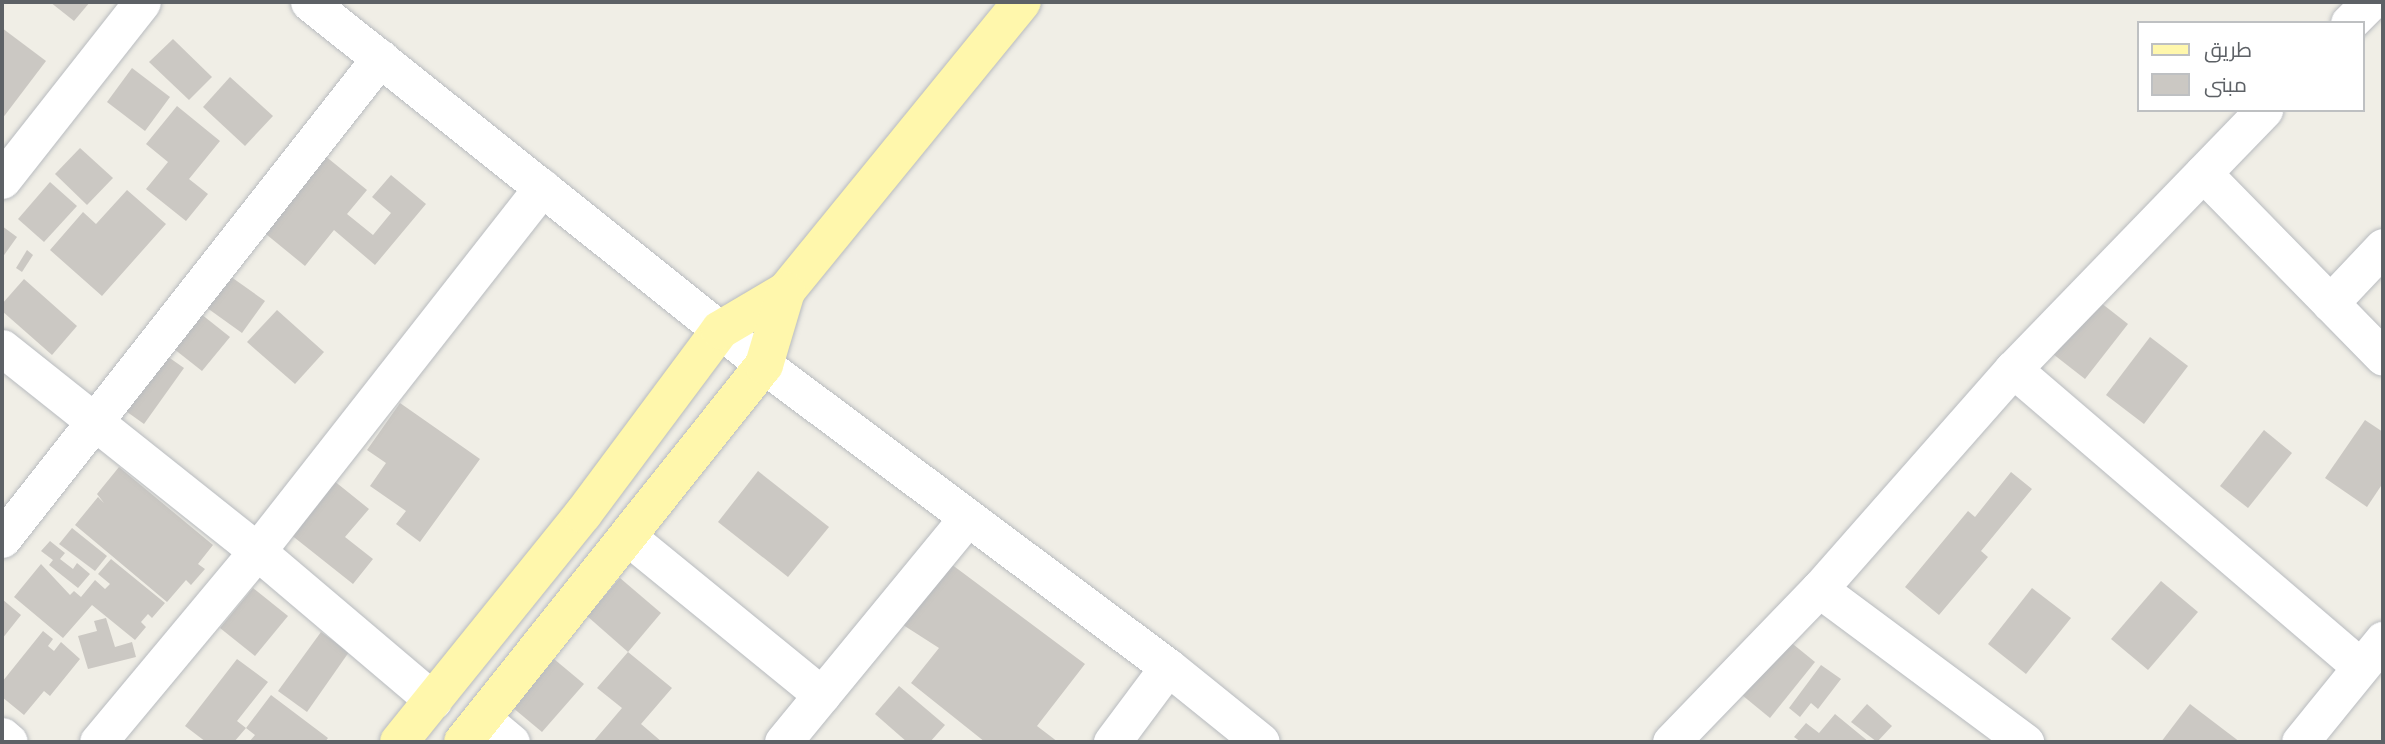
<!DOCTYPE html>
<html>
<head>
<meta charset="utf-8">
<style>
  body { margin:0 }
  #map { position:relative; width:2385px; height:744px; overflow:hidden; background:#f0eee6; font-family:Poppins,Cairo,sans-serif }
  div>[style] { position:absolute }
  .building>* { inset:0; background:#cbc8c3 }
  .roads { filter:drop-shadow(0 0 2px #b8bbbf) drop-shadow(0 0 2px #b8bbbf) }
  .minor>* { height:37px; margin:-18.5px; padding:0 18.5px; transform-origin:18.5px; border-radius:18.5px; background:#fff }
  .major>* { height:38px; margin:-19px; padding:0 19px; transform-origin:19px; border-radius:19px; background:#fff7ac }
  span { translate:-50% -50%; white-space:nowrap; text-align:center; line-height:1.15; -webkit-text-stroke:7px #fff; paint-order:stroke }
  .frame { position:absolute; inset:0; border:4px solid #5d6166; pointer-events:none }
  .legend { position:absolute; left:2137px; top:21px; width:228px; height:91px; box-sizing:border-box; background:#fff; border:2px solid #bec0c2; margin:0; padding:9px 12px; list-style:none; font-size:21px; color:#5d6166 }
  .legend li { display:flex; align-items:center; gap:14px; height:35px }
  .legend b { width:35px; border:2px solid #bec0c2 }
</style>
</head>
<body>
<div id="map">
  <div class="building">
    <i style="clip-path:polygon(50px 2px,90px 2px,74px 21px)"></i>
    <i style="clip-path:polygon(2px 28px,46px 61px,2px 119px)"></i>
    <i style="clip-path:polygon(173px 39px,212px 77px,189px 100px,149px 62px)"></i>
    <i style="clip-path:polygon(132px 68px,170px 97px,145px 131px,107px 102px)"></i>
    <i style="clip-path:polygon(230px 77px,273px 116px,245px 146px,203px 107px)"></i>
    <i style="clip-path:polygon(177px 106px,220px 141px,189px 179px,208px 194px,186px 221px,146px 189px,168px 162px,146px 144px)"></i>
    <i style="clip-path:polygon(80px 148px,113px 178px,87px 205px,55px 174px)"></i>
    <i style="clip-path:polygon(324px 155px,367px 190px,347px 214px,373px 235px,391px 213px,372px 197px,391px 175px,426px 204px,375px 265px,334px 230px,305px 266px,261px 230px)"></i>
    <i style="clip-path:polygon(50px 182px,77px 206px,44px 242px,18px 219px)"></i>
    <i style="clip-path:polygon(127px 190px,166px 224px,102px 296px,50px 250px,83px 212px,96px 224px)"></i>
    <i style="clip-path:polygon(2px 226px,17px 237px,2px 258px)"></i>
    <i style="clip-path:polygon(27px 250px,33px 255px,22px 272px,16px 268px)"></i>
    <i style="clip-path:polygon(227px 274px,265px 301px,242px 333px,203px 305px)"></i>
    <i style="clip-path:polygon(24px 279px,77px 326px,52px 355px,2px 311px,2px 304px)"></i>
    <i style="clip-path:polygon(2096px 299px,2128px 324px,2085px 379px,2053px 354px)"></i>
    <i style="clip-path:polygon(196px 310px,230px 337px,202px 371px,169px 345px)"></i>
    <i style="clip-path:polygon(277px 310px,324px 352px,295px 384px,247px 342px)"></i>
    <i style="clip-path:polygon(2150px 337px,2188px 366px,2144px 424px,2106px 395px)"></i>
    <i style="clip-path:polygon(164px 354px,184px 368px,144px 424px,123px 409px)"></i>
    <i style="clip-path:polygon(400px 403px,480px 459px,420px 542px,396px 524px,406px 511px,370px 486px,386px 463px,367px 450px)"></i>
    <i style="clip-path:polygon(2365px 420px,2383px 432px,2383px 483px,2367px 507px,2325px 478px)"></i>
    <i style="clip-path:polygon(2264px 430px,2292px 453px,2248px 508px,2220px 486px)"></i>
    <i style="clip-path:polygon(119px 467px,213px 545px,198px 564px,205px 569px,191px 585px,186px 580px,167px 602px,75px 525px,98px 497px,104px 503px,97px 494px)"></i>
    <i style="clip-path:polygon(758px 471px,829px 527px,788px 577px,718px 522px)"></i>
    <i style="clip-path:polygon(2011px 472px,2032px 489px,1981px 551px,1988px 557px,1939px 615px,1905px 587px,1968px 511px,1975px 517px)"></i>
    <i style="clip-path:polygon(333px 480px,369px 509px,345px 537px,373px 559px,353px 584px,290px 534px)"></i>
    <i style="clip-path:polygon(72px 528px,107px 556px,95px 571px,59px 544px)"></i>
    <i style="clip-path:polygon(50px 541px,65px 553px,60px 559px,73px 569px,77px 563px,90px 574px,78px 588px,49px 565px,53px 560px,41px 551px)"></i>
    <i style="clip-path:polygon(111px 559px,165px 603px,152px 618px,148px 614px,141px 622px,146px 627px,135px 640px,92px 605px,63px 638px,14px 597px,41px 564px,70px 595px,74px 591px,81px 597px,95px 580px,105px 589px,110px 584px,98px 574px)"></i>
    <i style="clip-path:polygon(947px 561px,1085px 664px,1037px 726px,1058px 742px,985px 742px,911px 683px,939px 648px,900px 623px)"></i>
    <i style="clip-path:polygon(620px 578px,661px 613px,628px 652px,587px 616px)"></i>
    <i style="clip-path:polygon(2161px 581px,2198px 612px,2148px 670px,2111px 639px)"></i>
    <i style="clip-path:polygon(253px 588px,288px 616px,255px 656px,220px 628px)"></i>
    <i style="clip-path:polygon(2032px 588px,2071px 618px,2026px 674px,1988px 644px)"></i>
    <i style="clip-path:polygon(2px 599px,21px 615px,2px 639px)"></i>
    <i style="clip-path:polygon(106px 618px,115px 647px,132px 642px,136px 657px,88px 669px,78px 636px,97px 631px,94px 621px)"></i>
    <i style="clip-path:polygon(43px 631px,53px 639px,48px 646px,54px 651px,61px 642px,80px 659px,50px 696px,44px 691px,24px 715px,2px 697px,2px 682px)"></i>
    <i style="clip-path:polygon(321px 632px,349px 652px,307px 712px,278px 691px)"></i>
    <i style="clip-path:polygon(1788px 640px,1815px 662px,1770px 718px,1742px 695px)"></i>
    <i style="clip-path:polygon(628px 652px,672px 688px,641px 724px,662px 742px,593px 742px,622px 708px,597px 688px)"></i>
    <i style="clip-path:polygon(237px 659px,268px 682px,237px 721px,246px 728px,234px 742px,206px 742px,185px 726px)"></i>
    <i style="clip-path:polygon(554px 659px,584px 684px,542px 732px,512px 707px)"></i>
    <i style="clip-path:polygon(1821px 665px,1841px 679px,1818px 709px,1811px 703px,1800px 717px,1789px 708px)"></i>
    <i style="clip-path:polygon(899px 686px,945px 725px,930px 742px,907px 742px,875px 714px)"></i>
    <i style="clip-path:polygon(271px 695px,328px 738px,325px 742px,249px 742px,255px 735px,246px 728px)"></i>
    <i style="clip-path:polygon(1867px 704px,1892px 726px,1877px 742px,1851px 722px)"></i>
    <i style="clip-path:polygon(2190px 704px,2240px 742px,2161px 742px)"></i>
    <i style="clip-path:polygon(1835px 714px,1869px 742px,1801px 742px,1794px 737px,1806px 723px,1819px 733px)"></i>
  </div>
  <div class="roads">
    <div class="minor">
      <i style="left:309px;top:2px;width:582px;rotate:38.58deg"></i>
      <i style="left:764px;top:365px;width:504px;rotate:36.78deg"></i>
      <i style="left:1168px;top:667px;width:94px;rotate:126.7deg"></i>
      <i style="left:2349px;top:23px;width:30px;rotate:-45deg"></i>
      <i style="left:2203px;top:173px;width:257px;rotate:45.6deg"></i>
      <i style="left:2px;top:180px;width:226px;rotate:-51.8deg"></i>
      <i style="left:2330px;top:303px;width:77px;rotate:-46.6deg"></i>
      <i style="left:2px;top:348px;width:326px;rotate:38.5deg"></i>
      <i style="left:257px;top:551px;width:231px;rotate:40.3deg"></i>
      <i style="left:2013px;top:369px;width:457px;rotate:40.6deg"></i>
      <i style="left:628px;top:537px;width:250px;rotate:39.2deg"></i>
      <i style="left:2px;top:539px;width:612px;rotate:-51.84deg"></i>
      <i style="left:1819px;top:589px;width:257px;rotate:36.6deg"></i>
      <i style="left:1168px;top:667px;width:119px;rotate:38.9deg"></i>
      <i style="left:482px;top:718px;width:38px;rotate:40deg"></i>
      <i style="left:2px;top:736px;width:9px;rotate:41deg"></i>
      <i style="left:98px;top:742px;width:249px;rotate:-50.2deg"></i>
      <i style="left:257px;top:551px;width:462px;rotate:-51.9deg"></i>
      <i style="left:783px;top:742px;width:288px;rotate:-50.6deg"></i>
      <i style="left:1671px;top:742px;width:213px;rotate:-46deg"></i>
      <i style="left:1819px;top:589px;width:293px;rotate:-48.6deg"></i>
      <i style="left:2013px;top:369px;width:361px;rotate:-45.9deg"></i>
      <i style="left:2300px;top:742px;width:132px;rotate:-50.9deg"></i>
    </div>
    <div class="major">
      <i style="left:399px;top:742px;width:293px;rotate:-51.1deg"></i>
      <i style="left:583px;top:514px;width:229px;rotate:-53.3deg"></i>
      <i style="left:720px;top:330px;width:77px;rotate:-30.6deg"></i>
      <i style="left:786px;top:291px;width:373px;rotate:-50.8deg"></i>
      <i style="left:463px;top:742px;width:482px;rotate:-51.4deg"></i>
      <i style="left:764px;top:365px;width:77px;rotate:-73.4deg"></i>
    </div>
  </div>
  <div class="frame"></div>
  <ul class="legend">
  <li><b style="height:9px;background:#fff7ac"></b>طريق</li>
  <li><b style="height:19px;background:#cbc8c3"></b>مبنى</li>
  </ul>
</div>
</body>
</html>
